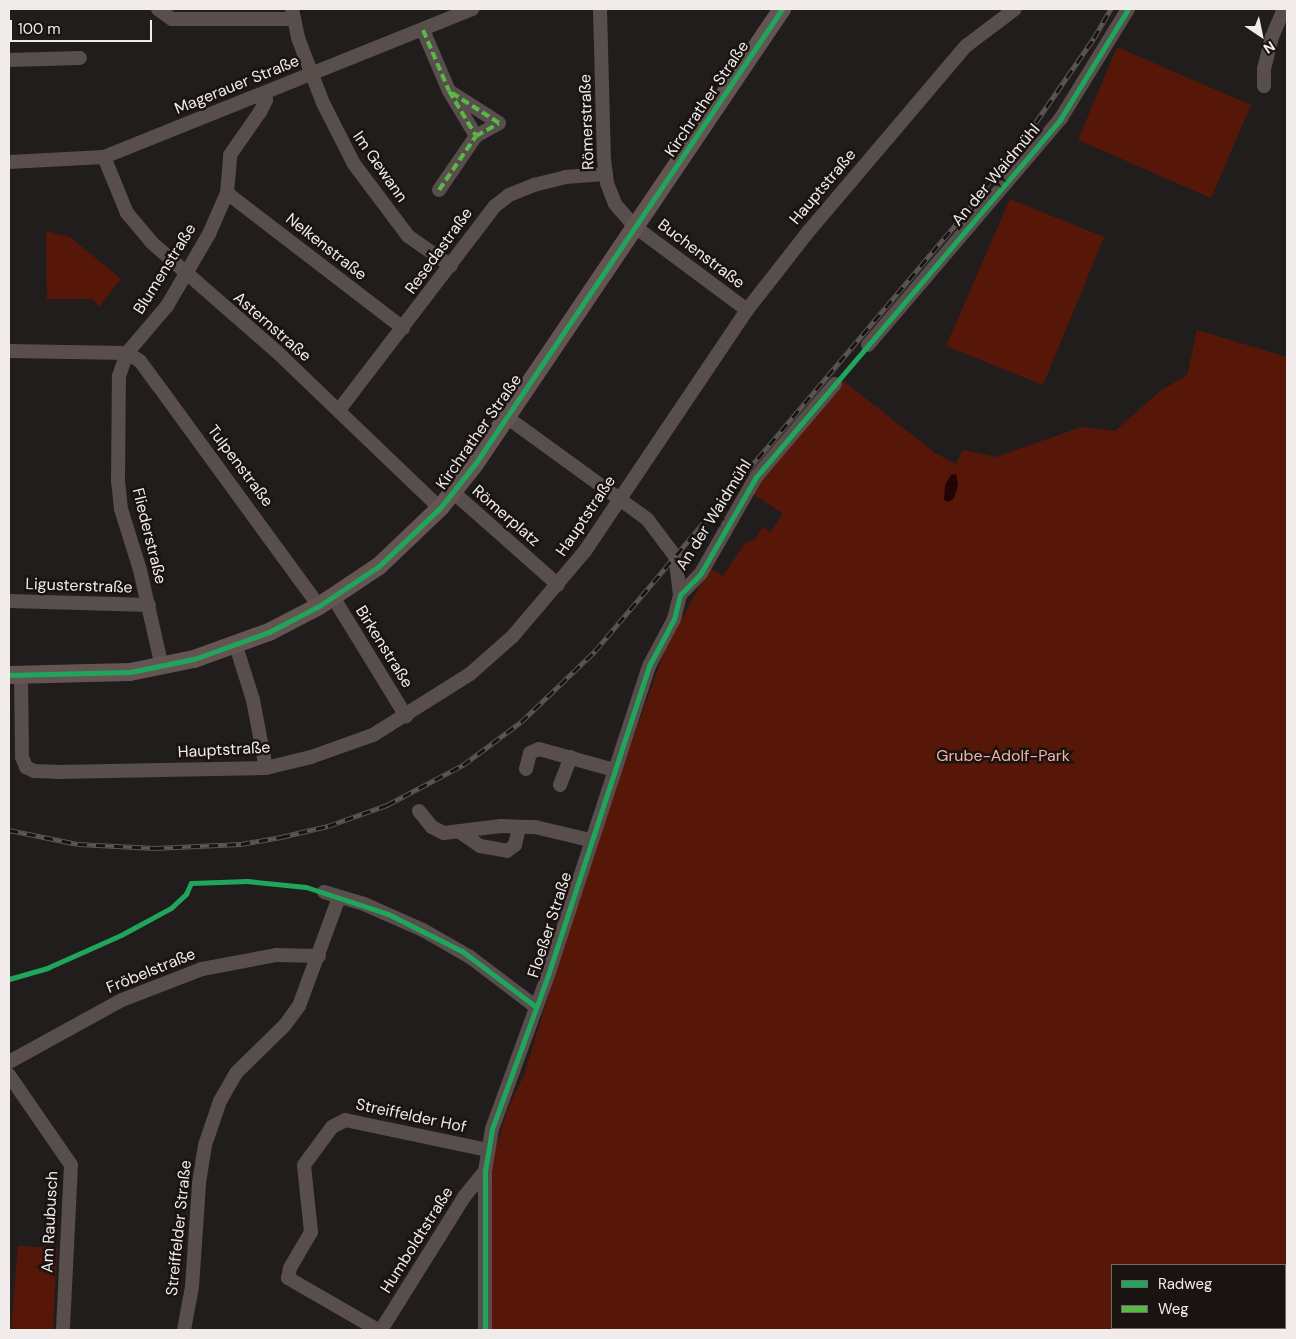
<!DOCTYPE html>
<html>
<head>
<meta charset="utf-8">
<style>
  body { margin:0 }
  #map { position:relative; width:1296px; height:1339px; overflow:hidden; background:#201d1c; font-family:"DM Sans",sans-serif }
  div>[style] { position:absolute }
  .green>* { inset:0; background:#561709 }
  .water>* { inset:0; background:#230303 }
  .minor>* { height:14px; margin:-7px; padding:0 7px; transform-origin:7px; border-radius:7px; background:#584e4b }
  .major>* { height:18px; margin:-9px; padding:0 9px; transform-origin:9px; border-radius:9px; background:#655552 }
  .rail>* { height:5px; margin-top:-2.5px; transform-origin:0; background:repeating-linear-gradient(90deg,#191311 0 9px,#5d5653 0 18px); box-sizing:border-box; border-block:1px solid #5d5653 }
  .quiet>* { height:4px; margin-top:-2px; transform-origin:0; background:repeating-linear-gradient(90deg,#58b947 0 8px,transparent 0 12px) }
  .cycleway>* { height:5px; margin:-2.5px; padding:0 2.5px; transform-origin:2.5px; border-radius:2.5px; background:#20a55d }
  span { translate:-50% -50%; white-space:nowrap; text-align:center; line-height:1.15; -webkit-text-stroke:5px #191311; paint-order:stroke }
  .street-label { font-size:16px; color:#f1eceb }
  .park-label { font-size:16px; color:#f6b2a1 }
  .frame { position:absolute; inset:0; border:10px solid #f1eceb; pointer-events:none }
  .legend { position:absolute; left:1111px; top:1264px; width:175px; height:65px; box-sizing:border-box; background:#191311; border:1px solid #6f6a68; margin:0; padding:6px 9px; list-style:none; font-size:15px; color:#f1eceb }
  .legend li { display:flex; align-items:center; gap:10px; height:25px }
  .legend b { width:25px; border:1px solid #6f6a68 }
  .north { position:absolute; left:1236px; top:10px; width:50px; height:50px; -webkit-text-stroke:4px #191311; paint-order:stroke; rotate:146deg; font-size:14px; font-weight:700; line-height:20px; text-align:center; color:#f1eceb }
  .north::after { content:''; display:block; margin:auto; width:18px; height:22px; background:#f1eceb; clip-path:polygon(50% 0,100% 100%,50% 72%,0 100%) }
  .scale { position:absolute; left:10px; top:20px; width:142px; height:22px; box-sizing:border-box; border:2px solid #f1eceb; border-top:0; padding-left:6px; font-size:15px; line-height:18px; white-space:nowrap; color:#f1eceb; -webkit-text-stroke:4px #191311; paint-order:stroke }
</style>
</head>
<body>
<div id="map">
  <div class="green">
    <i style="clip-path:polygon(1117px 47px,1251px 105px,1211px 198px,1078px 140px)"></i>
    <i style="clip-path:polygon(1010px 199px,1104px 237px,1043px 385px,946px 346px)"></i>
    <i style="clip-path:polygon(46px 231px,70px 237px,121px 279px,99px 307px,92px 299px,47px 299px)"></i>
    <i style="clip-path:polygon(evenodd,1197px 330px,1287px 357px,1287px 1330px,489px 1330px,491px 1163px,508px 1108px,524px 1075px,597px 837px,666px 647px,710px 568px,723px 576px,744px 544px,754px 540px,763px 527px,770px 532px,783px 514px,749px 491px,841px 379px,935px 453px,956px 464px,963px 450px,996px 457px,1081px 427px,1115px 431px,1159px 392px,1187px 375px,1197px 330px,1112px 1265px,1285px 1265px,1285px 1328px,1112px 1328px,1112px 1265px)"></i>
    <i style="clip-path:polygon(18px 1246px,57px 1248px,53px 1330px,11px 1330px)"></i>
  </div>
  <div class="water">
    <i style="clip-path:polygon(956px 474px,958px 485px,954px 498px,949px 502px,944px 500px,945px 485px,951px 475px)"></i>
  </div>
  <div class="minor">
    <i style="left:158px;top:9px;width:17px;rotate:36deg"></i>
    <i style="left:172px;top:19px;width:121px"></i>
    <i style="left:292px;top:9px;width:30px;rotate:78deg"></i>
    <i style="left:298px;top:38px;width:70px;rotate:69deg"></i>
    <i style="left:323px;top:103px;width:68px;rotate:63.1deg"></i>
    <i style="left:354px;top:164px;width:90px;rotate:53.1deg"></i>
    <i style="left:408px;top:236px;width:52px;rotate:34.9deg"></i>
    <i style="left:600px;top:9px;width:150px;rotate:88.5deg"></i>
    <i style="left:604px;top:159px;width:24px;rotate:83deg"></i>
    <i style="left:607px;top:183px;width:22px;rotate:69deg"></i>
    <i style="left:615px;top:204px;width:29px;rotate:49deg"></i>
    <i style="left:634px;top:226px;width:141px;rotate:36.6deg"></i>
    <i style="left:423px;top:30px;width:66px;rotate:66.9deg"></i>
    <i style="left:449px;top:91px;width:52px;rotate:59deg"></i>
    <i style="left:476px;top:136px;width:26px;rotate:-29deg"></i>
    <i style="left:499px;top:123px;width:59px;rotate:-147.4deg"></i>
    <i style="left:9px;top:60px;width:71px;rotate:-1.6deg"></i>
    <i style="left:1264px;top:86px;width:17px;rotate:-90deg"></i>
    <i style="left:1264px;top:69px;width:33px;rotate:-76deg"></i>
    <i style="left:1272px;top:37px;width:30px;rotate:-67deg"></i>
    <i style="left:104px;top:157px;width:61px;rotate:67.7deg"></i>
    <i style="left:127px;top:213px;width:38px;rotate:50deg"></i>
    <i style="left:151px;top:242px;width:166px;rotate:41.1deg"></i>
    <i style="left:276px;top:351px;width:227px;rotate:43.8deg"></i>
    <i style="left:9px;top:162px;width:95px;rotate:-3deg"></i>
    <i style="left:104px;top:157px;width:397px;rotate:-21.9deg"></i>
    <i style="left:439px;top:190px;width:65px;rotate:-55.6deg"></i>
    <i style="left:227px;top:193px;width:222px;rotate:37.5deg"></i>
    <i style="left:868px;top:345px;width:298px;rotate:-49.6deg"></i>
    <i style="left:1061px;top:118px;width:128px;rotate:-58.4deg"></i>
    <i style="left:9px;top:351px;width:118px;rotate:1deg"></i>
    <i style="left:127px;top:353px;width:62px;rotate:-49.6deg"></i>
    <i style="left:167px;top:306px;width:83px;rotate:-59.7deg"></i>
    <i style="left:209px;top:234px;width:45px;rotate:-66.3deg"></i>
    <i style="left:227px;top:193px;width:38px;rotate:-85deg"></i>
    <i style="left:230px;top:155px;width:52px;rotate:-55.1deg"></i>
    <i style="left:260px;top:112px;width:13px;rotate:-63deg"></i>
    <i style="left:266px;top:100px;width:7px;rotate:-106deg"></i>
    <i style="left:339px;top:410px;width:257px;rotate:-52.6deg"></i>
    <i style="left:495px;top:206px;width:18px;rotate:-38deg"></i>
    <i style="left:509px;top:195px;width:27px;rotate:-22deg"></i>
    <i style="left:534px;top:185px;width:32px;rotate:-14deg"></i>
    <i style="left:565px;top:177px;width:41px;rotate:-4.2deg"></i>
    <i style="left:453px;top:492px;width:140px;rotate:41.5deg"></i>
    <i style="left:680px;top:595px;width:30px;rotate:-46deg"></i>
    <i style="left:701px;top:573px;width:111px;rotate:-60.2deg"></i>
    <i style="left:756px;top:477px;width:122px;rotate:-49.7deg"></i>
    <i style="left:333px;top:597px;width:140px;rotate:58.5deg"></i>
    <i style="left:9px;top:601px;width:140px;rotate:1.6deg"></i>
    <i style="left:236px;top:646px;width:57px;rotate:72.5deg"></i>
    <i style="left:253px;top:700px;width:69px;rotate:79.2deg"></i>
    <i style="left:162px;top:667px;width:99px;rotate:-102.8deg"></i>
    <i style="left:140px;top:570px;width:64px;rotate:-107.3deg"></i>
    <i style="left:121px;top:509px;width:27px;rotate:-96deg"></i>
    <i style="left:118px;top:482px;width:106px;rotate:-89.5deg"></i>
    <i style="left:119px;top:376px;width:24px;rotate:-71deg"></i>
    <i style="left:127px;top:353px;width:15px;rotate:32deg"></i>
    <i style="left:140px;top:361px;width:29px;rotate:54deg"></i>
    <i style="left:157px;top:384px;width:275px;rotate:53.9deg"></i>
    <i style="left:21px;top:675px;width:82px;rotate:89.3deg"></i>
    <i style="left:22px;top:757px;width:11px;rotate:68deg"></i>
    <i style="left:26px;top:767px;width:9px;rotate:27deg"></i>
    <i style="left:34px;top:771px;width:23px;rotate:2deg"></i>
    <i style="left:57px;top:772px;width:209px;rotate:-1.1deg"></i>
    <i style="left:266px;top:768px;width:46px;rotate:-13.7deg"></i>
    <i style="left:311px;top:757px;width:66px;rotate:-19.5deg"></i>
    <i style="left:373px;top:735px;width:115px;rotate:-32.2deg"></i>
    <i style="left:470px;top:674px;width:57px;rotate:-41.5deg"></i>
    <i style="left:513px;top:636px;width:111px;rotate:-49.7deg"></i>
    <i style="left:585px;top:551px;width:290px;rotate:-56.1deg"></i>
    <i style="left:747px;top:310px;width:99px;rotate:-52deg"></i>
    <i style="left:808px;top:232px;width:244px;rotate:-49.7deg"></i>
    <i style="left:966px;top:46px;width:61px;rotate:-37.1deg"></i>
    <i style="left:526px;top:769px;width:16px;rotate:-76deg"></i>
    <i style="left:530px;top:753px;width:10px;rotate:-24deg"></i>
    <i style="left:539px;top:749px;width:78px;rotate:15.6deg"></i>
    <i style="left:560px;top:785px;width:30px;rotate:-69deg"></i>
    <i style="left:419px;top:811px;width:21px;rotate:51deg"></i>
    <i style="left:432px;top:827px;width:13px;rotate:27deg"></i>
    <i style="left:444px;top:833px;width:57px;rotate:-7deg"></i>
    <i style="left:501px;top:826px;width:34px;rotate:2deg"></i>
    <i style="left:535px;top:827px;width:57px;rotate:13.3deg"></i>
    <i style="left:460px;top:832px;width:24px;rotate:35deg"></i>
    <i style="left:480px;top:846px;width:27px;rotate:10deg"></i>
    <i style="left:507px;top:851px;width:10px;rotate:-37deg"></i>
    <i style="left:515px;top:845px;width:18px;rotate:-77deg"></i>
    <i style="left:324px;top:892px;width:42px;rotate:16.7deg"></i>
    <i style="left:364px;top:904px;width:64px;rotate:23.8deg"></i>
    <i style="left:423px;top:930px;width:54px;rotate:29.9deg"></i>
    <i style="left:470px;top:957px;width:83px;rotate:37.1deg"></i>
    <i style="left:9px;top:1062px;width:129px;rotate:-28.8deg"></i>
    <i style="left:122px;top:1000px;width:86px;rotate:-21.2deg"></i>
    <i style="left:202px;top:969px;width:75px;rotate:-10.7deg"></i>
    <i style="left:276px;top:955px;width:43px;rotate:1.3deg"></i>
    <i style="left:9px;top:1075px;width:109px;rotate:55.4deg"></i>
    <i style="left:71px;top:1165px;width:165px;rotate:92.8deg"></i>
    <i style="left:184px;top:1330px;width:44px;rotate:-79.5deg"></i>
    <i style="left:192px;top:1287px;width:104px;rotate:-86.1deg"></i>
    <i style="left:199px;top:1183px;width:38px;rotate:-81deg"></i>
    <i style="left:205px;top:1145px;width:46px;rotate:-71.2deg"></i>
    <i style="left:220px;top:1101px;width:32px;rotate:-60deg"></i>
    <i style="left:236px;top:1073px;width:69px;rotate:-44.4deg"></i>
    <i style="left:285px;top:1025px;width:24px;rotate:-54deg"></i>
    <i style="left:299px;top:1006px;width:116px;rotate:-69.8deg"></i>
    <i style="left:378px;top:1330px;width:104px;rotate:-150deg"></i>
    <i style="left:288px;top:1278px;width:10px;rotate:-79deg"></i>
    <i style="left:290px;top:1268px;width:42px;rotate:-59.7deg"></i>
    <i style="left:311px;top:1232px;width:67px;rotate:-96deg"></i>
    <i style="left:304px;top:1165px;width:47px;rotate:-53.6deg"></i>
    <i style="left:332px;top:1127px;width:15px;rotate:-28deg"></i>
    <i style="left:345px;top:1120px;width:145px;rotate:11.9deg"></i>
    <i style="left:381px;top:1330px;width:157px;rotate:-58deg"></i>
    <i style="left:464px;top:1197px;width:33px;rotate:-51deg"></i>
    <i style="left:485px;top:1330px;width:159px;rotate:-90deg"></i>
    <i style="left:485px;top:1171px;width:43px;rotate:-80.5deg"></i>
    <i style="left:492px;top:1129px;width:167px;rotate:-70deg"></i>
    <i style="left:549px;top:972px;width:322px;rotate:-71.9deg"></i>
    <i style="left:649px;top:666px;width:53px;rotate:-62deg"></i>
    <i style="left:674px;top:619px;width:25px;rotate:-76deg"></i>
    <i style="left:680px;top:595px;width:39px;rotate:-97deg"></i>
    <i style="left:675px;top:556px;width:46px;rotate:-127.1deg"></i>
    <i style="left:647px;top:519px;width:172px;rotate:-144deg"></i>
  </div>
  <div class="major">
    <i style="left:9px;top:675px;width:121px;rotate:-1.4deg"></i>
    <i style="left:130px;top:672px;width:65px;rotate:-11.5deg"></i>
    <i style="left:194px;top:659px;width:80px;rotate:-19.8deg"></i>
    <i style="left:269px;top:632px;width:56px;rotate:-27.5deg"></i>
    <i style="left:319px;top:606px;width:72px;rotate:-33.7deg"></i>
    <i style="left:379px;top:566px;width:84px;rotate:-43.6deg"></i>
    <i style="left:440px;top:508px;width:56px;rotate:-51.5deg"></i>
    <i style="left:475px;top:464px;width:549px;rotate:-55.99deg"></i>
  </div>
  <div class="rail">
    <i style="left:9px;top:830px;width:70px;rotate:11.5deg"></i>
    <i style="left:78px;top:844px;width:77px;rotate:3deg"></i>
    <i style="left:155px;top:848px;width:86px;rotate:-2.7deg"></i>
    <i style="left:241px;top:844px;width:41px;rotate:-9.9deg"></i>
    <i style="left:281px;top:837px;width:48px;rotate:-13.2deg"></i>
    <i style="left:328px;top:826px;width:63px;rotate:-19.6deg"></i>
    <i style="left:387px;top:805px;width:86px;rotate:-27.8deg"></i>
    <i style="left:463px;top:765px;width:72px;rotate:-36.6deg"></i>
    <i style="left:521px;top:722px;width:103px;rotate:-43.8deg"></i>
    <i style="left:595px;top:651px;width:568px;rotate:-49.78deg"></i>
    <i style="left:962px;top:217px;width:120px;rotate:-52.1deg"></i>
    <i style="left:1036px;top:122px;width:102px;rotate:-55.4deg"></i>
    <i style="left:1094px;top:38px;width:34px;rotate:-60deg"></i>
  </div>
  <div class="quiet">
    <i style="left:423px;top:30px;width:66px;rotate:66.9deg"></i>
    <i style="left:449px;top:91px;width:52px;rotate:59deg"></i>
    <i style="left:476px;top:136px;width:26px;rotate:-29deg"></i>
    <i style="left:499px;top:123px;width:59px;rotate:-147.4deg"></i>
    <i style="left:439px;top:190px;width:65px;rotate:-55.6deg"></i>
  </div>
  <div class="cycleway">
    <i style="left:9px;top:675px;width:121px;rotate:-1.4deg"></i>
    <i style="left:130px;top:672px;width:65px;rotate:-11.5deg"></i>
    <i style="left:194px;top:659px;width:80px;rotate:-19.8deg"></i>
    <i style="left:269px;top:632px;width:56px;rotate:-27.5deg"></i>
    <i style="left:319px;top:606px;width:72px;rotate:-33.7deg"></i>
    <i style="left:379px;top:566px;width:84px;rotate:-43.6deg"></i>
    <i style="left:440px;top:508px;width:56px;rotate:-51.5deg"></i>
    <i style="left:475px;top:464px;width:549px;rotate:-55.99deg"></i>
    <i style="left:9px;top:979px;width:40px;rotate:-16deg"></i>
    <i style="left:47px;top:968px;width:81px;rotate:-24deg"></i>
    <i style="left:121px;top:935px;width:57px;rotate:-28.4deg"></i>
    <i style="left:171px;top:908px;width:21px;rotate:-43deg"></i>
    <i style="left:186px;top:894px;width:12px;rotate:-66deg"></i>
    <i style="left:191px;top:883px;width:56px;rotate:-2deg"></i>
    <i style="left:247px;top:881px;width:59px;rotate:5.8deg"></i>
    <i style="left:306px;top:887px;width:86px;rotate:18.2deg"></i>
    <i style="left:388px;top:914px;width:83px;rotate:26.6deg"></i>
    <i style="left:462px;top:951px;width:93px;rotate:37.1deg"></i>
    <i style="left:485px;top:1330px;width:159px;rotate:-90deg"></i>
    <i style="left:485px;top:1171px;width:43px;rotate:-80.5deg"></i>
    <i style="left:492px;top:1129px;width:167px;rotate:-70deg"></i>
    <i style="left:549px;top:972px;width:322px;rotate:-71.9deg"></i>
    <i style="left:649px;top:666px;width:53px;rotate:-62deg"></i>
    <i style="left:674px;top:619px;width:25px;rotate:-76deg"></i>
    <i style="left:680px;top:595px;width:30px;rotate:-46deg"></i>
    <i style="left:701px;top:573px;width:111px;rotate:-60.2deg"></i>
    <i style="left:756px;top:477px;width:471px;rotate:-49.6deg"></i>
    <i style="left:1061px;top:118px;width:128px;rotate:-58.4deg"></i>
  </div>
  <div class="street-label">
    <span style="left:237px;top:85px;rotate:-22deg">Magerauer Straße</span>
    <span style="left:707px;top:99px;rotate:-56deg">Kirchrather Straße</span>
    <span style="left:587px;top:122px;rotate:-92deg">Römerstraße</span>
    <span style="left:380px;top:167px;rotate:55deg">Im Gewann</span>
    <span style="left:996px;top:175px;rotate:-50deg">An der Waidmühl</span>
    <span style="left:823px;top:187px;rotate:-50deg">Hauptstraße</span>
    <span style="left:326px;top:247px;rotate:38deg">Nelkenstraße</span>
    <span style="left:439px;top:251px;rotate:-54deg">Resedastraße</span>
    <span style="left:701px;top:254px;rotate:37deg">Buchenstraße</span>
    <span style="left:165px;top:269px;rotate:-58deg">Blumenstraße</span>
    <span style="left:272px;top:327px;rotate:41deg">Asternstraße</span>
    <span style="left:479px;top:432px;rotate:-55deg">Kirchrather Straße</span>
    <span style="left:240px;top:466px;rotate:53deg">Tulpenstraße</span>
    <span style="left:714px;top:515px;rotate:-58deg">An der Waidmühl</span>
    <span style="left:506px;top:516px;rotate:41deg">Römerplatz</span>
    <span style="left:586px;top:516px;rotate:-56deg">Hauptstraße</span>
    <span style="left:149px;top:536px;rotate:76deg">Fliederstraße</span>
    <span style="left:79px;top:586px;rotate:2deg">Ligusterstraße</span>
    <span style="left:384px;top:647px;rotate:58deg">Birkenstraße</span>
    <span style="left:224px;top:750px;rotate:-3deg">Hauptstraße</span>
    <span style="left:550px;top:925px;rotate:-72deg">Floeßer Straße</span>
    <span style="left:151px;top:971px;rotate:-22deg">Fröbelstraße</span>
    <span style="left:411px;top:1116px;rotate:12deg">Streiffelder Hof</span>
    <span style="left:50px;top:1222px;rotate:-87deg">Am Raubusch</span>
    <span style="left:179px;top:1228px;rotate:-84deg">Streiffelder Straße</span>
    <span style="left:417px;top:1240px;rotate:-58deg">Humboldtstraße</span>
  </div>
  <div class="park-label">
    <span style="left:1003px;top:756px">Grube-Adolf-Park</span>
  </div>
  <div class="frame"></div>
  <ul class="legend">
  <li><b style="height:6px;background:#20a55d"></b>Radweg</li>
  <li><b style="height:6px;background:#58b947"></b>Weg</li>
  </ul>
  <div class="north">N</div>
  <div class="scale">100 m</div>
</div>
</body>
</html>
